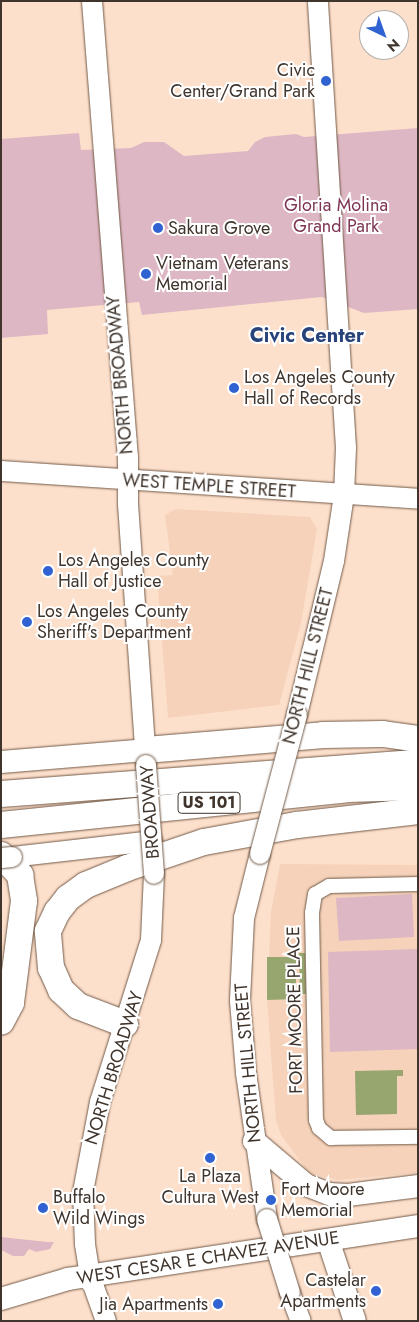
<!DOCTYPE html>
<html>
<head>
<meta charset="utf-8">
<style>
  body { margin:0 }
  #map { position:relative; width:419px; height:1322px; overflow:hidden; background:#fde0cc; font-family:Jost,sans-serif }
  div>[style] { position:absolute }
  .built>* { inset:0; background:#f5d2b9 }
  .green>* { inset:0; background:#deb7c4 }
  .water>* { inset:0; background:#97a56f }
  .roads { filter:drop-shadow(0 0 1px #725a48) drop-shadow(0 0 1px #725a48) }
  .street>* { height:14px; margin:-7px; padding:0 7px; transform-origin:7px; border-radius:7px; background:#fff }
  .secondary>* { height:20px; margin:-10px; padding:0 10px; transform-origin:10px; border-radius:10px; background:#fff }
  .primary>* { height:22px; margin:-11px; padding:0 11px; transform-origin:11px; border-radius:11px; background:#fff }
  .highway>* { height:26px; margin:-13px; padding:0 13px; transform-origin:13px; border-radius:13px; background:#fff }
  .bridges { filter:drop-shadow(0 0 1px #725a48) drop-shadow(0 0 1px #725a48) }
  .secondary-bridge>* { height:20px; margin:-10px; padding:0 10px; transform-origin:10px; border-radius:10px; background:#fff }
  .dots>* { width:14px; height:14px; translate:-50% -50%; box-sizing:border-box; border:2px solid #fff; border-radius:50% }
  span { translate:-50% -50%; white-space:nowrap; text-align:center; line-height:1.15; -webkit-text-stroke:4px #fff; paint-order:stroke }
  .shield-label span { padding:1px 4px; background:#fff; border:1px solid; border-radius:4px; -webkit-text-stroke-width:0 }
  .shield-label { font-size:16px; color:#40352d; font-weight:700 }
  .poi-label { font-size:18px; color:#40352d }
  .right { translate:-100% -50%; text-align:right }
  .left { translate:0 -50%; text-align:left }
  .park-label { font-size:18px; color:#7d3553 }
  .street-label { font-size:18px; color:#40352d }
  .quarter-label { font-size:20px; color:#28427a; font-weight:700 }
  .frame { position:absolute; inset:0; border:2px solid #40352d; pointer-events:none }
  .north { position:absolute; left:359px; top:10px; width:50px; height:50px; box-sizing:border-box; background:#fff; border:1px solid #b3aeab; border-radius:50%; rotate:138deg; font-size:14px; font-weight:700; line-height:20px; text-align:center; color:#40352d }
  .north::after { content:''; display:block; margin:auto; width:18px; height:22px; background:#3162d1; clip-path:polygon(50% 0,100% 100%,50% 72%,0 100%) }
</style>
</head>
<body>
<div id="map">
  <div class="built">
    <i style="clip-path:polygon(176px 509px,310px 517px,317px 529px,301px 623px,279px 705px,168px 718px,157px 576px,173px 575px,165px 515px)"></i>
    <i style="clip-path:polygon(280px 864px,418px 865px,418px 1173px,338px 1180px,309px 1173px,281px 1135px,276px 1121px,267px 1000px,271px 912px)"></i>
  </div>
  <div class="green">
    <i style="clip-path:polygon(418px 128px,418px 309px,364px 313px,322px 297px,142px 315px,139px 302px,47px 310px,48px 334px,1px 338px,1px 139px,79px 133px,81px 150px,131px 148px,144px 142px,164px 142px,184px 156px,248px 151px,255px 142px,265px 137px,296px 134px,304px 137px)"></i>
    <i style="clip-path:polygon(412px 894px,414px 937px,339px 941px,336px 898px)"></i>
    <i style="clip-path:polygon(418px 949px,418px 1049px,330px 1052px,328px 952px)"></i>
    <i style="clip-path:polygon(1px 1237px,47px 1242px,54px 1242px,50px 1249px,36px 1252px,29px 1249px,24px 1256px,13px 1256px,1px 1250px)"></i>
  </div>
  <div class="water">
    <i style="clip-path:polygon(299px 953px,305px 953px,306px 994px,300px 994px)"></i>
    <i style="clip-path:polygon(267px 957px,296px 957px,296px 999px,267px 1000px)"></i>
    <i style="clip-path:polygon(403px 1070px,403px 1076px,397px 1076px,397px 1114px,356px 1115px,355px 1071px)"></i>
  </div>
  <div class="roads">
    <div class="street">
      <i style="left:418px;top:884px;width:89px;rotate:178.7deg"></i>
      <i style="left:329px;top:886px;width:16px;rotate:150deg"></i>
      <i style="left:315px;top:894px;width:19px;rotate:99deg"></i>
      <i style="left:312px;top:913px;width:207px;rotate:88.9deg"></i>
      <i style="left:316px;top:1120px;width:9px;rotate:69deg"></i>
      <i style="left:319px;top:1128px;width:16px;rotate:40deg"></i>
      <i style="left:331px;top:1138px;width:87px;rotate:-0.7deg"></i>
    </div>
    <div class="secondary">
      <i style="left:92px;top:1px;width:457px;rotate:85.5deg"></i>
      <i style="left:128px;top:457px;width:47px;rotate:90deg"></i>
      <i style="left:128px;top:504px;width:260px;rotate:86deg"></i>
      <i style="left:1px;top:471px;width:418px;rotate:3.8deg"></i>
      <i style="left:297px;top:715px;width:158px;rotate:-76.5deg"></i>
      <i style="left:334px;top:561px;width:67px;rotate:-81.4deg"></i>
      <i style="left:344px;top:495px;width:47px;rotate:-87.6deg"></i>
      <i style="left:346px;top:448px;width:448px;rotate:-93.6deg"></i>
      <i style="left:260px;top:854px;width:66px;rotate:104deg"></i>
      <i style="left:244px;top:918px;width:83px;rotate:92.8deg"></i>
      <i style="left:240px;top:1001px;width:72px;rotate:85.2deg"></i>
      <i style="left:246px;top:1073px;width:148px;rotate:81.8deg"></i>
      <i style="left:12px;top:857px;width:141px;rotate:-6.5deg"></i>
      <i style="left:290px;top:1293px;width:30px;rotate:69deg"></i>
      <i style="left:106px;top:1321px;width:48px;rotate:-109.6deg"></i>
      <i style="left:90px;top:1276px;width:32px;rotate:-99deg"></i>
      <i style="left:85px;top:1244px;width:52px;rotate:-92.2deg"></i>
      <i style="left:83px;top:1192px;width:92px;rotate:-79.3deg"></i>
      <i style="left:100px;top:1102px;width:170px;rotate:-72.5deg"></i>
      <i style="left:151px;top:940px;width:66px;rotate:-87.4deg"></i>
    </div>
    <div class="primary">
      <i style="left:1px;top:762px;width:145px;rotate:-4.7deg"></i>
      <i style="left:254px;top:1141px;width:68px;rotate:40.2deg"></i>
      <i style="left:306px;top:1185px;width:25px;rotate:21deg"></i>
      <i style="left:329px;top:1194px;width:19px;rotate:3deg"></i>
      <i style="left:348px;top:1195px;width:71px;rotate:-7.3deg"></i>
      <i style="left:328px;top:1240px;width:85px;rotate:71.6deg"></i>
      <i style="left:1px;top:1299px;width:70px;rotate:-16.6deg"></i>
      <i style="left:68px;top:1279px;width:354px;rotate:-8.6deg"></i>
    </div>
    <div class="highway">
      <i style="left:146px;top:750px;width:178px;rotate:-4.8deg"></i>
      <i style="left:323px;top:735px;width:60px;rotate:-1deg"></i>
      <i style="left:383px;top:734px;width:35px;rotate:8deg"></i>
      <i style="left:1px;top:794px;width:418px;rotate:-4.3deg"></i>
      <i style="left:1px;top:825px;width:348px;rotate:-5.9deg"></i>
      <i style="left:347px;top:789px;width:71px;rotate:-1.6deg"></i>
      <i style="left:1px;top:855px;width:28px;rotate:46deg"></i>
      <i style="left:20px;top:875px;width:26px;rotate:81deg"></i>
      <i style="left:24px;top:901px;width:103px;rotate:97.3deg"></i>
      <i style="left:11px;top:1003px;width:21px;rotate:118deg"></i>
      <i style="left:125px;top:1024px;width:50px;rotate:-159deg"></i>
      <i style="left:78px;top:1006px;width:23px;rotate:-137deg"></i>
      <i style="left:61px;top:990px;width:24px;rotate:-114deg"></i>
      <i style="left:51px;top:968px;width:37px;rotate:-95deg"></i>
      <i style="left:48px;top:931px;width:21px;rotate:-65deg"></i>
      <i style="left:57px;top:912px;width:18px;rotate:-52deg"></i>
      <i style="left:68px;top:898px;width:22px;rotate:-36deg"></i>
      <i style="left:86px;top:885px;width:44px;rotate:-22.5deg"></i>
      <i style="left:127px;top:868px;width:81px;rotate:-18.7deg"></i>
      <i style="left:204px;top:842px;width:95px;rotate:-10.4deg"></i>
      <i style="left:297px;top:825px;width:122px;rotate:-6.6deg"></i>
    </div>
  </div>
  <div class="bridges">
    <div class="secondary-bridge">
      <i style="left:146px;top:765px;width:109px;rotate:85.8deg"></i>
      <i style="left:260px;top:854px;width:144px;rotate:-75.1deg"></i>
      <i style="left:1px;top:858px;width:11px;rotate:-5deg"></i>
      <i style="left:267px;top:1219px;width:77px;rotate:72.7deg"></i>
    </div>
  </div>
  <div class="dots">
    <i style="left:326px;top:81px;background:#3162d1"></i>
    <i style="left:158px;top:228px;background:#3162d1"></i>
    <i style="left:146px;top:274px;background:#3162d1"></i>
    <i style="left:234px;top:388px;background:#3162d1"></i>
    <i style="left:48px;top:571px;background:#3162d1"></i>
    <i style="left:27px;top:622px;background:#3162d1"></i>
    <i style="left:210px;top:1158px;background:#3162d1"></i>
    <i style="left:271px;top:1200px;background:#3162d1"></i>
    <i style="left:43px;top:1208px;background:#3162d1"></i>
    <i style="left:376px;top:1291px;background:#3162d1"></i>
    <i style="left:218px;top:1304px;background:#3162d1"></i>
  </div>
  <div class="shield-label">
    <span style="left:209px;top:803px">US 101</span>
  </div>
  <div class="poi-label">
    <span class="right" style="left:315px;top:81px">Civic<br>Center/Grand Park</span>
    <span class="left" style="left:168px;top:228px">Sakura Grove</span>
    <span class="left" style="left:156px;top:274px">Vietnam Veterans<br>Memorial</span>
    <span class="left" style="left:244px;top:388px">Los Angeles County<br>Hall of Records</span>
    <span class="left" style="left:58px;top:571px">Los Angeles County<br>Hall of Justice</span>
    <span class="left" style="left:37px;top:622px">Los Angeles County<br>Sheriff's Department</span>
    <span style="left:210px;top:1187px">La Plaza<br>Cultura West</span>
    <span class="left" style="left:281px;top:1200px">Fort Moore<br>Memorial</span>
    <span class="left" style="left:53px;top:1208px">Buffalo<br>Wild Wings</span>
    <span class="right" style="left:366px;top:1291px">Castelar<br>Apartments</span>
    <span class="right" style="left:208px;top:1304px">Jia Apartments</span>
  </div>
  <div class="park-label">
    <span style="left:336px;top:216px">Gloria Molina<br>Grand Park</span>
  </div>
  <div class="street-label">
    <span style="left:120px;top:375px;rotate:-95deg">NORTH BROADWAY</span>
    <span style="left:209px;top:486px;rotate:4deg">WEST TEMPLE STREET</span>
    <span style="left:308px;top:666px;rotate:-76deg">NORTH HILL STREET</span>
    <span style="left:150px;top:812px;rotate:-94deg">BROADWAY</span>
    <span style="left:295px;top:1010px;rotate:-91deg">FORT MOORE PLACE</span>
    <span style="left:248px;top:1063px;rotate:-95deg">NORTH HILL STREET</span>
    <span style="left:114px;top:1068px;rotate:-73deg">NORTH BROADWAY</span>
    <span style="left:208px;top:1258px;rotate:-9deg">WEST CESAR E CHAVEZ AVENUE</span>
  </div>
  <div class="quarter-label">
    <span style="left:307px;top:335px">Civic Center</span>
  </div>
  <div class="frame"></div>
  <div class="north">N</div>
</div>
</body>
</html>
